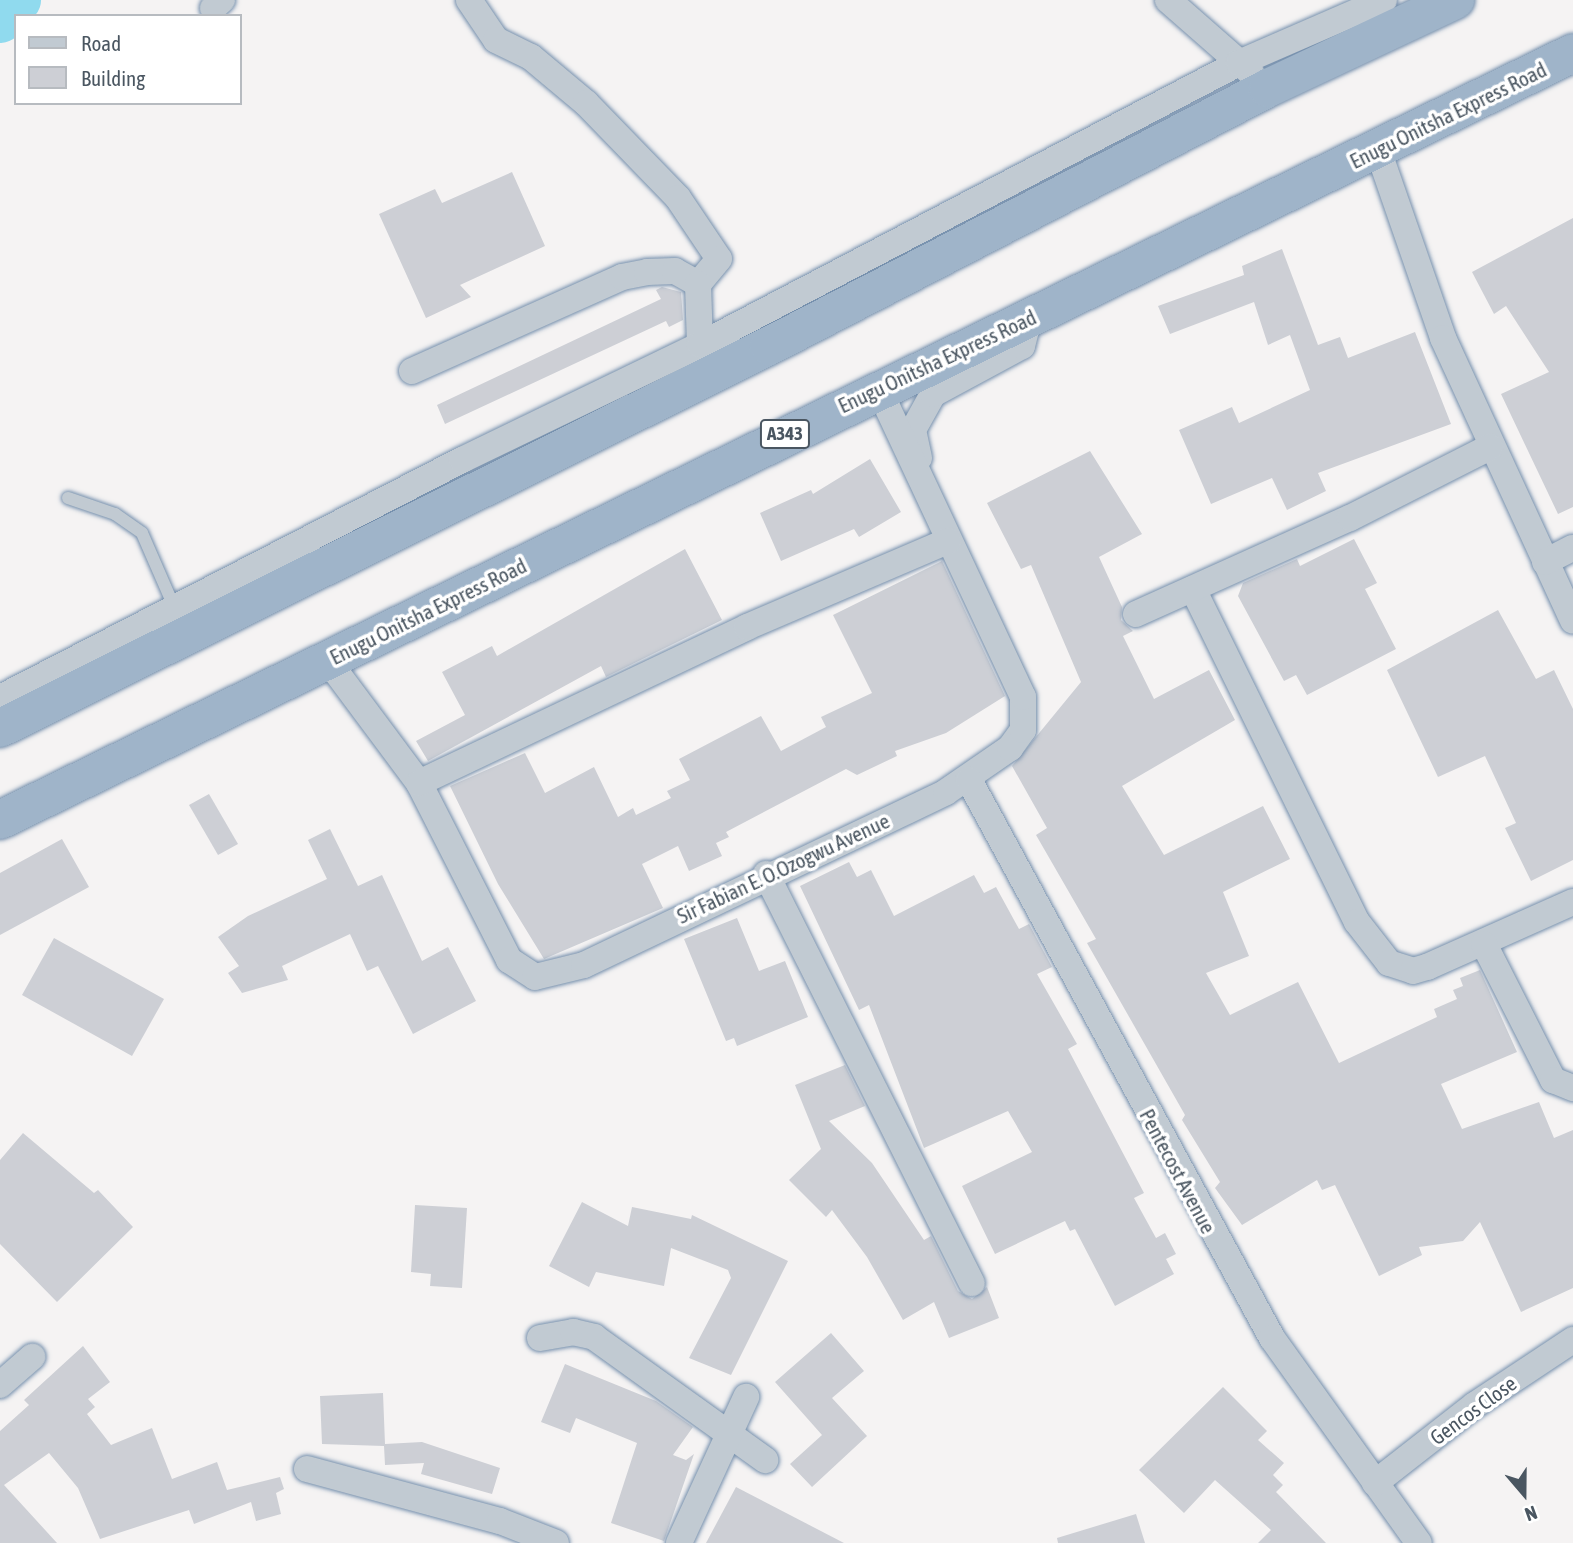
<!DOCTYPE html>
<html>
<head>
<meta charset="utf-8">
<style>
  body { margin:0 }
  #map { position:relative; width:1573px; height:1543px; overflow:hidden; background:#f5f3f3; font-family:"Asap Condensed",sans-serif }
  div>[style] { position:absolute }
  .river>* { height:46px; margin:-23px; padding:0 23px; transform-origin:23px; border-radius:23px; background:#90daee }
  .building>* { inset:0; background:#cdcfd5 }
  .roads { filter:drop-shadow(0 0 2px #7690ad) drop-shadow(0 0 2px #7690ad) }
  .service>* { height:12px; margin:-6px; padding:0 6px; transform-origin:6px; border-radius:6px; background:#c1cad2 }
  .minor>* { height:26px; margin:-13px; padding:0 13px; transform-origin:13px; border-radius:13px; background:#c1cad2 }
  .trunk>* { height:38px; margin:-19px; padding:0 19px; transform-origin:19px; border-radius:19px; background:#9fb4c9 }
  span { translate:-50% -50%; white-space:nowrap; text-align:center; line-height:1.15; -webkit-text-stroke:7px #fff; paint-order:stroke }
  .shield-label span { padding:2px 5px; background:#fff; border:2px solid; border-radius:5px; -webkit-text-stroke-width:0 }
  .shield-label { font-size:19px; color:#4a5661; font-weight:700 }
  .street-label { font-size:21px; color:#4a5661 }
  .legend { position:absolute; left:14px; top:14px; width:228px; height:91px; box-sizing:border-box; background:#fff; border:2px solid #b7bbc0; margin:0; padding:9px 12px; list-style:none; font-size:21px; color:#4a5661 }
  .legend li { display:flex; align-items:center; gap:14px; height:35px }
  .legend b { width:35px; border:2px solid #b7bbc0 }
  .north { position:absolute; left:1489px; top:1459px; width:70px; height:70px; -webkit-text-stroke:5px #fff; paint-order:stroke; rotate:160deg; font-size:19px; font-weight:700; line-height:28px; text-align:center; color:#4a5661 }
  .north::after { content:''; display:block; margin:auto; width:24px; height:32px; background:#4a5661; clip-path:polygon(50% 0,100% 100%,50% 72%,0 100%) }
</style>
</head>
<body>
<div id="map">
  <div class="river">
    <i style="left:0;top:20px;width:27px;rotate:-48deg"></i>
  </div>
  <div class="building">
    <i style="clip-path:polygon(512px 172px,545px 246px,460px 285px,471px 297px,426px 318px,379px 214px,435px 189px,442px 203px)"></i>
    <i style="clip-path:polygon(1573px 218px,1573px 507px,1558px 514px,1501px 394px,1549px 372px,1506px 306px,1494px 314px,1472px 272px)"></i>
    <i style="clip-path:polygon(1282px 249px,1318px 345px,1340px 337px,1348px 358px,1415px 332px,1451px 424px,1318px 473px,1326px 491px,1287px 510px,1272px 478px,1211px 504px,1179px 430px,1232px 407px,1239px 423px,1310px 390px,1290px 335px,1268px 345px,1254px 302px,1170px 334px,1158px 306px,1244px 275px,1242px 266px)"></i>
    <i style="clip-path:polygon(662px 287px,681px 292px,683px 320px,669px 327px,666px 321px,445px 424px,437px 405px,661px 299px,656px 290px)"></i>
    <i style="clip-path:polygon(1090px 451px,1142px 534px,1099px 557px,1122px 607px,1121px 620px,1133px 631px,1123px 636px,1154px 699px,1209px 670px,1235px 720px,1122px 786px,1164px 855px,1263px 806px,1290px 859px,1223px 892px,1249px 956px,1206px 973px,1230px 1015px,1298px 982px,1339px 1063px,1437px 1017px,1434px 1009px,1457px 999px,1453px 990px,1463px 986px,1460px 978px,1480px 970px,1517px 1052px,1441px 1084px,1462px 1129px,1539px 1102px,1554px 1138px,1573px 1130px,1573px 1288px,1521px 1312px,1480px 1222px,1463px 1241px,1419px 1247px,1422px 1255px,1379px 1276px,1335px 1185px,1322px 1190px,1317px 1180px,1242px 1225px,1215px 1188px,1220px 1182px,1182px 1120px,1185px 1115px,1087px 943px,1096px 939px,1036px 835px,1047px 828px,1012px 766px,1081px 682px,1031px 565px,1021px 569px,987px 503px)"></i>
    <i style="clip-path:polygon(870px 459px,901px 512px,859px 537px,854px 529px,781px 561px,760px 513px,811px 490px,813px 494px)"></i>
    <i style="clip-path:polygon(1354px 539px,1377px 583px,1365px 589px,1396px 649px,1307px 695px,1296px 675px,1284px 681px,1238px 596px,1243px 583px,1297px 559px,1300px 566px)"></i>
    <i style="clip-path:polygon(685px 549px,722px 620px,606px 677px,601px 666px,428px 761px,416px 741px,465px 715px,442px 672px,492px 646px,497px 656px)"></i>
    <i style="clip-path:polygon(942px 561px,1005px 696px,946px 733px,895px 751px,897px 756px,857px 775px,846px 769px,726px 832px,729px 837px,716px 843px,722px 856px,689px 871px,678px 846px,642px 864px,663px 908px,544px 959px,498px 884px,450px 786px,525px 753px,545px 793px,594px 767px,618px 817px,633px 808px,636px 815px,671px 798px,667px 791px,690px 780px,679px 759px,761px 716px,781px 751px,826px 727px,821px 717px,872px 693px,833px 615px)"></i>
    <i style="clip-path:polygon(1498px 610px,1536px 679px,1554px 670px,1573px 709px,1573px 860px,1531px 881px,1505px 828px,1516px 823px,1485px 756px,1438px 777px,1387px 670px)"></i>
    <i style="clip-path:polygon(209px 794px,238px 844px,218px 855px,189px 805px)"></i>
    <i style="clip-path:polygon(330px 829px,358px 886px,382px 875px,422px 961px,448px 947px,476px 1001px,413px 1034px,378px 966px,367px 971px,350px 934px,282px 966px,288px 980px,242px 993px,228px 973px,239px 966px,218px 937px,248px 916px,327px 879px,308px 840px)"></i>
    <i style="clip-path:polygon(62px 839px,89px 887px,0 935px,0 873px)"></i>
    <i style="clip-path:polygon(849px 862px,857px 877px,871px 870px,894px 916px,974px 875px,984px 893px,996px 887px,1019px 929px,1029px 924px,1052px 967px,1037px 974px,1077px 1044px,1068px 1049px,1144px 1193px,1134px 1198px,1156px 1238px,1165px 1233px,1176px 1254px,1166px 1259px,1174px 1274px,1115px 1306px,1075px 1229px,1070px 1231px,1065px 1221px,995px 1254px,962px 1186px,1032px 1152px,1008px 1111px,924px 1148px,869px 1005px,859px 1010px,800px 886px)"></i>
    <i style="clip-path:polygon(737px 918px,759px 971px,785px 961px,808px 1017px,737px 1046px,734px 1038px,726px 1041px,684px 939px)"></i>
    <i style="clip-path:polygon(54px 938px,164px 999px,132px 1056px,22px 995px)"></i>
    <i style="clip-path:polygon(845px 1065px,865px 1106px,829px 1121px,872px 1163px,924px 1240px,931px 1236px,958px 1291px,972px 1299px,987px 1287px,999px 1318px,949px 1338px,934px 1302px,903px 1320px,867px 1257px,832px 1210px,826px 1217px,789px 1180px,821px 1149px,795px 1085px)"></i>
    <i style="clip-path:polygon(23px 1133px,94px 1193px,98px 1190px,133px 1227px,57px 1302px,0 1244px,0 1160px)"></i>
    <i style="clip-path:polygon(582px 1202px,628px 1226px,632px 1207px,691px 1219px,692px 1215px,788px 1261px,731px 1375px,689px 1358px,731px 1278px,728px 1270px,671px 1248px,664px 1286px,596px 1272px,589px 1287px,549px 1266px)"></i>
    <i style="clip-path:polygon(415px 1205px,467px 1208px,462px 1288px,430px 1286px,431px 1274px,411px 1272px)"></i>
    <i style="clip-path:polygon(831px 1333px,864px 1371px,832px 1398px,867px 1436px,812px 1487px,790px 1464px,822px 1435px,775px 1382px)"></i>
    <i style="clip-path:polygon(83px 1346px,110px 1382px,88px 1399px,95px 1407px,87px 1414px,111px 1445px,152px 1428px,172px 1479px,217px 1462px,227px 1490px,280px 1477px,284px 1489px,276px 1493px,281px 1514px,256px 1521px,251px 1502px,194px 1524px,189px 1510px,100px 1539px,78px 1488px,49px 1453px,4px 1485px,57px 1543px,0 1543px,0 1431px,29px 1405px,24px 1400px)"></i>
    <i style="clip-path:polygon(565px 1364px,656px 1401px,693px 1427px,673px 1455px,686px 1460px,694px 1454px,664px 1541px,611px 1523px,637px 1443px,576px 1418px,570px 1433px,541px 1422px)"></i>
    <i style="clip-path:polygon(1223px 1387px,1267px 1431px,1258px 1440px,1284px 1463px,1273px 1475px,1283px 1485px,1276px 1492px,1326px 1543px,1258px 1543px,1271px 1530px,1215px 1480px,1184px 1513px,1139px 1470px)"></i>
    <i style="clip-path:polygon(383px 1393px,385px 1444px,422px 1442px,500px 1468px,492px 1494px,421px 1474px,424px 1463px,385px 1465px,384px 1446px,322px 1444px,320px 1396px)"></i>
    <i style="clip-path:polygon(736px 1487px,844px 1543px,706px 1543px)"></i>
    <i style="clip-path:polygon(1136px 1514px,1145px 1543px,1058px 1543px,1057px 1538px)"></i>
  </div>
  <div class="roads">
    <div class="service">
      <i style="left:68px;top:498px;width:50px;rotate:18.8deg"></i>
      <i style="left:115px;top:514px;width:33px;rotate:35deg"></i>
      <i style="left:142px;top:533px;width:83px;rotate:66.5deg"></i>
    </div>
    <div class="minor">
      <i style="left:469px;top:0;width:48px;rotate:56deg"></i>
      <i style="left:496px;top:40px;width:39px;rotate:26deg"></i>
      <i style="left:531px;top:57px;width:72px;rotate:39.9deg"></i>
      <i style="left:586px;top:103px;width:132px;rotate:45.9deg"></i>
      <i style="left:678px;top:198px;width:73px;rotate:56.1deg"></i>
      <i style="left:719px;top:259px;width:33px;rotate:130deg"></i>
      <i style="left:1168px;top:0;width:111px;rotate:41.3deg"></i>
      <i style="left:213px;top:8px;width:12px;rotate:-42deg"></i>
      <i style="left:1378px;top:150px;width:199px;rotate:70.9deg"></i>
      <i style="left:1443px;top:338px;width:311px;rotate:65.3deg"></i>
      <i style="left:412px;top:371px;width:230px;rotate:-24.1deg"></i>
      <i style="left:622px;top:277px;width:25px;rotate:-11deg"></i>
      <i style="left:647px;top:272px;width:28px;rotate:-2deg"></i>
      <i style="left:675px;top:271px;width:26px;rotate:29deg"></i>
      <i style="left:698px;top:284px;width:61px;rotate:88.1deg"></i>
      <i style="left:919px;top:458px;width:29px;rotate:-102deg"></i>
      <i style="left:913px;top:430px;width:41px;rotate:-60.9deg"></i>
      <i style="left:933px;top:394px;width:101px;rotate:-28.3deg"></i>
      <i style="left:1022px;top:346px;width:30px;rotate:-76deg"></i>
      <i style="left:1545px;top:562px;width:31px;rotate:-27deg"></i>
      <i style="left:1193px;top:589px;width:371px;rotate:63.8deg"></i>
      <i style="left:1357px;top:922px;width:52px;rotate:52deg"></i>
      <i style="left:1389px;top:963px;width:25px;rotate:18deg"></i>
      <i style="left:1413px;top:971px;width:15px;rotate:-16deg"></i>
      <i style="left:1427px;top:967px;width:160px;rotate:-24deg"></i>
      <i style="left:1136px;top:614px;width:235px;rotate:-24.2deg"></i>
      <i style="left:1350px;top:518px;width:157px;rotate:-26.9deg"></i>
      <i style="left:328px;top:661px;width:152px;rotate:53.3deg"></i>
      <i style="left:419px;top:783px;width:199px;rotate:63deg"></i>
      <i style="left:509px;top:960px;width:31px;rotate:33deg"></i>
      <i style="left:535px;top:977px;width:50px;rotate:-13.8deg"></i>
      <i style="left:584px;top:965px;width:401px;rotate:-25.5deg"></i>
      <i style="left:946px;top:792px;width:78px;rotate:-34.5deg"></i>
      <i style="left:1010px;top:748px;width:22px;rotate:-54deg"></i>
      <i style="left:1023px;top:730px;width:33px;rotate:-90deg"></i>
      <i style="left:1023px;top:697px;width:341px;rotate:-115.1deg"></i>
      <i style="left:0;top:698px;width:520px;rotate:-27.26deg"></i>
      <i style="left:462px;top:460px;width:264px;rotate:-25.8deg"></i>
      <i style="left:700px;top:345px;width:608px;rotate:-27.62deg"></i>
      <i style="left:1239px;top:63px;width:158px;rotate:-23.5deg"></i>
      <i style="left:969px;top:780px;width:635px;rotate:61.5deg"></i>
      <i style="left:1272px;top:1338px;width:252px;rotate:54.4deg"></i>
      <i style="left:419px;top:783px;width:363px;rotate:-25.4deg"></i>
      <i style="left:747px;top:627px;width:219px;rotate:-23.2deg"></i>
      <i style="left:766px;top:874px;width:458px;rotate:63.3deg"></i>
      <i style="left:1484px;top:944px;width:153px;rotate:63.1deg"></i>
      <i style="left:1553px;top:1080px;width:22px;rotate:22deg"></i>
      <i style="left:540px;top:1338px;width:34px;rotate:-10deg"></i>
      <i style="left:573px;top:1332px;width:22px;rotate:13deg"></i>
      <i style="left:594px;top:1337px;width:211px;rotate:35.7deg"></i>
      <i style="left:0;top:1385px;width:43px;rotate:-41.2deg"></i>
      <i style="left:307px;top:1469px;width:200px;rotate:15.1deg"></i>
      <i style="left:500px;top:1521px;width:60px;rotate:21.4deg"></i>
      <i style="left:1375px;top:1483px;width:127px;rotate:-38deg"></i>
      <i style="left:1475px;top:1405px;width:118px;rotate:-33.6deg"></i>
      <i style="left:679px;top:1543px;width:161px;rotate:-65.3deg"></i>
    </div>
    <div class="trunk">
      <i style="left:0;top:728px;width:859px;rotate:-26.42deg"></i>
      <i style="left:769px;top:346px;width:562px;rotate:-27.34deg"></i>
      <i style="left:1268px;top:88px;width:207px;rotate:-25.2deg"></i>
      <i style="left:0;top:820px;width:1750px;rotate:-25.99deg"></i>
    </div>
  </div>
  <div class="shield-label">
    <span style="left:785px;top:434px">A343</span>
  </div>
  <div class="street-label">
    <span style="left:1448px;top:115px;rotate:-26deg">Enugu Onitsha Express Road</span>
    <span style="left:937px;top:361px;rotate:-25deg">Enugu Onitsha Express Road</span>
    <span style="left:428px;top:611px;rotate:-26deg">Enugu Onitsha Express Road</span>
    <span style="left:783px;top:868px;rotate:-25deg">Sir Fabian E. O.Ozogwu Avenue</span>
    <span style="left:1178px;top:1171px;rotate:62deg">Pentecost Avenue</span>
    <span style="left:1473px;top:1410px;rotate:-36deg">Gencos Close</span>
  </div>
  <ul class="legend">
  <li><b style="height:9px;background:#c1cad2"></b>Road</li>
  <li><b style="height:19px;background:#cdcfd5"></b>Building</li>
  </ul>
  <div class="north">N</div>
</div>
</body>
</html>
